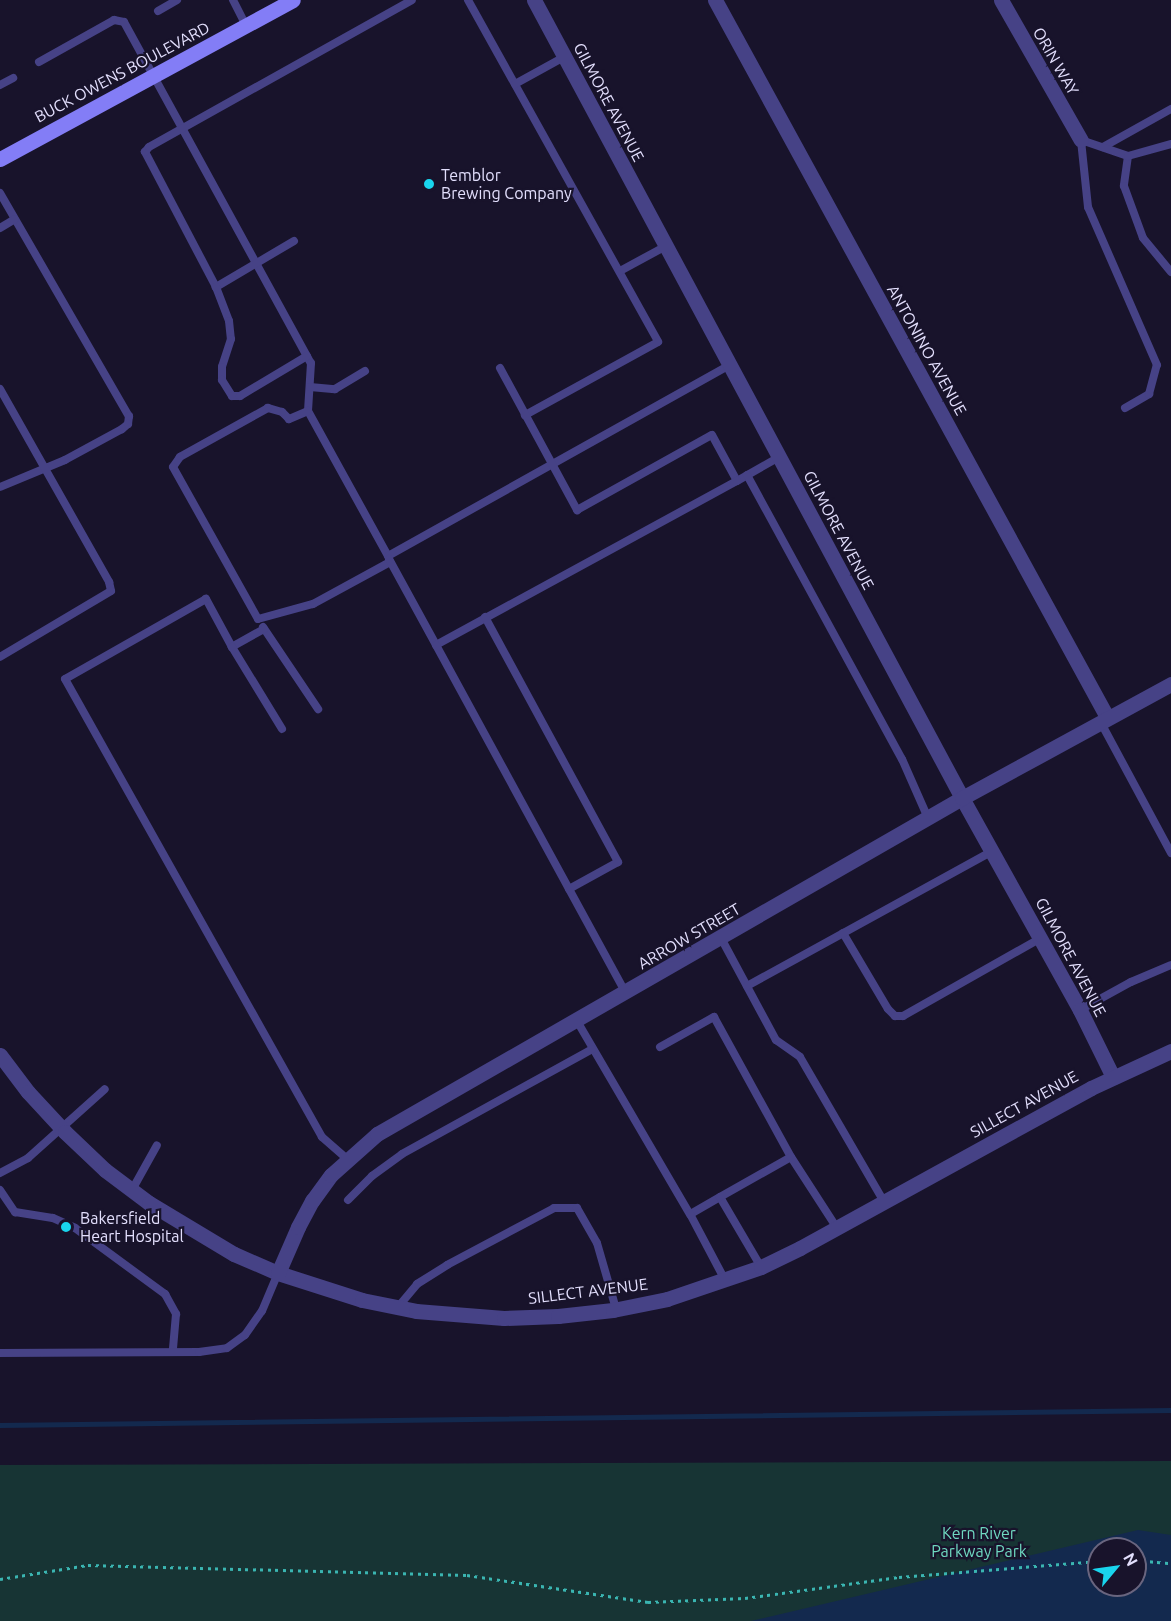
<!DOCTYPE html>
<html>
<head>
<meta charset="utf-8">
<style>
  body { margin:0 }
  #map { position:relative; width:1171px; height:1621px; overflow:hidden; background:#18132b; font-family:Ubuntu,sans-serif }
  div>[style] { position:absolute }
  .green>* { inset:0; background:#173434 }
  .water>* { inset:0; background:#13294e }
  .stream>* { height:5px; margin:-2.5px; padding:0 2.5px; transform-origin:2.5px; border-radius:2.5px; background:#13294e }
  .path>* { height:3px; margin-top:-1.5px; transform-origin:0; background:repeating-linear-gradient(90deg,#3ab5b1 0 3px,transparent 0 7.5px) }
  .lane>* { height:8px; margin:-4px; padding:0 4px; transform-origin:4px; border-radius:4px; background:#464286 }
  .street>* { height:15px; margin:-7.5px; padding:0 7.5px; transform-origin:7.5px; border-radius:7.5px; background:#464286 }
  .secondary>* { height:15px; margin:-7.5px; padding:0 7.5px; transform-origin:7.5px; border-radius:7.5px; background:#837df6 }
  .dots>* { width:16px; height:16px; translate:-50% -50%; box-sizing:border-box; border:3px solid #18132b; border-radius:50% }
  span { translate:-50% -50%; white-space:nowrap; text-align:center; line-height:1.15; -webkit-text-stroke:4.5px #18132b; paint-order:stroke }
  .street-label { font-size:16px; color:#e3dffd }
  .poi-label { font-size:16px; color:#e3dffd }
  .left { translate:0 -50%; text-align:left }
  .park-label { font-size:16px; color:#6fd9c1 }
  .north { position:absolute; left:1087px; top:1537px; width:60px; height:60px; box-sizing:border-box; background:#18132b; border:2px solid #69657f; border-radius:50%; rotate:61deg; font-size:16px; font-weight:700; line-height:24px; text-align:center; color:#e3dffd }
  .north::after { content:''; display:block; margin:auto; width:21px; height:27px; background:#19d5ee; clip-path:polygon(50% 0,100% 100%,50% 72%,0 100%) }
</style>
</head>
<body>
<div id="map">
  <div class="green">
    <i style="clip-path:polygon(evenodd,1171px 1461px,1171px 1621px,0 1621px,0 1465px,1171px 1461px,1099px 1549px,1135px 1549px,1135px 1585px,1099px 1585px,1099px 1549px)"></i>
  </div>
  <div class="water">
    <i style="clip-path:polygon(evenodd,1138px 1530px,1171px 1535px,1171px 1621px,751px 1621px,1138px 1530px,1099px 1549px,1135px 1549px,1135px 1585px,1099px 1585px,1099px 1549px)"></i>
  </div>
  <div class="stream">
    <i style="left:0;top:1425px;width:1171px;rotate:-0.73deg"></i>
  </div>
  <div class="path">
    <i style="left:1135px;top:1560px;width:36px;rotate:5deg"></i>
    <i style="left:0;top:1579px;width:89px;rotate:-9deg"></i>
    <i style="left:88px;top:1565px;width:379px;rotate:1.5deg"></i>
    <i style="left:467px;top:1575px;width:183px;rotate:8.5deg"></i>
    <i style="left:648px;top:1602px;width:97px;rotate:-2.4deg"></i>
    <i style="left:745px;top:1598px;width:155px;rotate:-7.8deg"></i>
    <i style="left:899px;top:1577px;width:201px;rotate:-4.6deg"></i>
  </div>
  <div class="lane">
    <i style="left:233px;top:0;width:28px;rotate:63deg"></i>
    <i style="left:468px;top:0;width:391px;rotate:60.9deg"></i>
    <i style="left:658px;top:342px;width:152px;rotate:151.2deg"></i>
    <i style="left:158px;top:11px;width:22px;rotate:-30deg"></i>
    <i style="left:39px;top:62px;width:86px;rotate:-29.2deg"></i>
    <i style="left:114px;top:20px;width:10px;rotate:11deg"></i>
    <i style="left:124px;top:22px;width:389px;rotate:61.3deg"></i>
    <i style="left:311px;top:363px;width:48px;rotate:93.6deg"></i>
    <i style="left:308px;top:411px;width:166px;rotate:61.1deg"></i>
    <i style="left:388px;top:556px;width:392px;rotate:-29.2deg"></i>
    <i style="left:515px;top:84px;width:56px;rotate:-28.9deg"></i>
    <i style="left:0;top:85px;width:15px;rotate:-28deg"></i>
    <i style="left:1103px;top:147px;width:78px;rotate:-29.2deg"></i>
    <i style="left:1128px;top:156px;width:30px;rotate:98deg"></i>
    <i style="left:1124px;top:186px;width:55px;rotate:69.9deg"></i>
    <i style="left:1143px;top:238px;width:44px;rotate:50.5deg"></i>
    <i style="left:0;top:193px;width:258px;rotate:60deg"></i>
    <i style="left:129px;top:416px;width:8px;rotate:97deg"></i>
    <i style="left:128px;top:424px;width:8px;rotate:140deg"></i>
    <i style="left:122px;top:429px;width:65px;rotate:151.5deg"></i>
    <i style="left:65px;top:460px;width:70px;rotate:157.4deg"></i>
    <i style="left:0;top:228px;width:17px;rotate:-31deg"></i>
    <i style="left:294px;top:241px;width:91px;rotate:149.5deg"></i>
    <i style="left:216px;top:287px;width:153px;rotate:-117.7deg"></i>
    <i style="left:145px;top:152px;width:6px;rotate:-51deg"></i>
    <i style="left:149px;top:147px;width:301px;rotate:-29.2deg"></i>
    <i style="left:620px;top:271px;width:52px;rotate:-28.5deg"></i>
    <i style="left:216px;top:287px;width:36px;rotate:69deg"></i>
    <i style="left:229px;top:321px;width:18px;rotate:84deg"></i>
    <i style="left:231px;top:339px;width:29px;rotate:108deg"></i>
    <i style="left:222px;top:367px;width:13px;rotate:90deg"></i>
    <i style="left:222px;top:380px;width:19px;rotate:58deg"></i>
    <i style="left:232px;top:396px;width:8px"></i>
    <i style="left:240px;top:396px;width:78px;rotate:-30.8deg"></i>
    <i style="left:500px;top:368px;width:162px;rotate:61.5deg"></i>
    <i style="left:577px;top:510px;width:154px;rotate:-29.1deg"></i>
    <i style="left:712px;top:435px;width:52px;rotate:61.5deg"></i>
    <i style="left:737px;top:481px;width:48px;rotate:-29.7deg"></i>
    <i style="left:310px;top:387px;width:25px;rotate:5deg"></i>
    <i style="left:335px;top:389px;width:35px;rotate:-31deg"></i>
    <i style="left:0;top:389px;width:222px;rotate:60.5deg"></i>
    <i style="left:109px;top:582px;width:9px;rotate:77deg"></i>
    <i style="left:111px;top:591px;width:129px;rotate:149.3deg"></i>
    <i style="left:1125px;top:408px;width:28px;rotate:-30deg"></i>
    <i style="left:1149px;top:394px;width:30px;rotate:-75deg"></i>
    <i style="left:1157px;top:365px;width:172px;rotate:-113.6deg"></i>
    <i style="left:1088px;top:207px;width:67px;rotate:-96deg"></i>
    <i style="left:1081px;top:140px;width:50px;rotate:18.8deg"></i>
    <i style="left:1128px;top:156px;width:45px;rotate:-15.6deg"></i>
    <i style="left:308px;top:411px;width:21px;rotate:157deg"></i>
    <i style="left:289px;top:419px;width:10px;rotate:-135deg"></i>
    <i style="left:282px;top:412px;width:15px;rotate:-164deg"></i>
    <i style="left:268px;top:408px;width:101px;rotate:150.9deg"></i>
    <i style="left:180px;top:457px;width:12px;rotate:125deg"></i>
    <i style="left:173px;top:467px;width:174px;rotate:60.8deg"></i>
    <i style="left:258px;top:619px;width:57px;rotate:-15.3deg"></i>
    <i style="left:313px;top:604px;width:88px;rotate:-28.6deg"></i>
    <i style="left:747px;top:475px;width:324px;rotate:61.4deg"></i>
    <i style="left:902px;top:759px;width:64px;rotate:66.2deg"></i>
    <i style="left:389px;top:559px;width:98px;rotate:61.3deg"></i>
    <i style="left:436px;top:645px;width:343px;rotate:-28.6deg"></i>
    <i style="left:485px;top:617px;width:279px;rotate:61.5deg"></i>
    <i style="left:618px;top:862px;width:56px;rotate:151.1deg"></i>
    <i style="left:263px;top:627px;width:99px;rotate:56.1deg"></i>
    <i style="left:264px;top:629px;width:37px;rotate:151deg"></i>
    <i style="left:232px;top:647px;width:55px;rotate:-118.4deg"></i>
    <i style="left:206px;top:599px;width:162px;rotate:150.4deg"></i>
    <i style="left:65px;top:679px;width:525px;rotate:60.7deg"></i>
    <i style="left:322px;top:1137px;width:33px;rotate:41deg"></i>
    <i style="left:436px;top:645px;width:396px;rotate:61.4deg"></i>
    <i style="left:232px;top:647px;width:96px;rotate:58.6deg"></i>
    <i style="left:1100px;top:721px;width:150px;rotate:61.7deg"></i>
    <i style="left:843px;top:933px;width:88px;rotate:59.4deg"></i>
    <i style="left:888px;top:1009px;width:10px;rotate:45deg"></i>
    <i style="left:895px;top:1016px;width:8px"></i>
    <i style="left:903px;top:1016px;width:159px;rotate:-29.5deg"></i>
    <i style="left:721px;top:938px;width:116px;rotate:61.7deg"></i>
    <i style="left:776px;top:1040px;width:29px;rotate:35deg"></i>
    <i style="left:800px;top:1057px;width:168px;rotate:59.9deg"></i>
    <i style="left:747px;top:986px;width:281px;rotate:-28.8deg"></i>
    <i style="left:1080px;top:1010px;width:58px;rotate:-28.8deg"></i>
    <i style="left:1131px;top:982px;width:43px;rotate:-23deg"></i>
    <i style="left:577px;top:1021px;width:224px;rotate:59.7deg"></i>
    <i style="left:660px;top:1047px;width:62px;rotate:-29.1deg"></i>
    <i style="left:714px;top:1017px;width:160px;rotate:61.2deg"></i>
    <i style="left:0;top:1173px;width:32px;rotate:-28deg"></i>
    <i style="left:28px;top:1158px;width:103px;rotate:-41.9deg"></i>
    <i style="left:0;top:1190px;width:27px;rotate:56deg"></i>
    <i style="left:15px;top:1212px;width:38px;rotate:9deg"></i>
    <i style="left:53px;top:1218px;width:24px;rotate:24deg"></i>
    <i style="left:75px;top:1228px;width:112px;rotate:36.3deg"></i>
    <i style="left:165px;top:1294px;width:23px;rotate:61deg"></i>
    <i style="left:176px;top:1314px;width:38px;rotate:95deg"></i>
    <i style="left:132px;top:1190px;width:51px;rotate:-60.9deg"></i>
    <i style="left:720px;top:1197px;width:34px;rotate:150deg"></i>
    <i style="left:690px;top:1214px;width:75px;rotate:62.1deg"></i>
    <i style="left:348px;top:1200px;width:34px;rotate:-45deg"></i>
    <i style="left:372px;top:1176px;width:37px;rotate:-36deg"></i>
    <i style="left:402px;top:1154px;width:217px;rotate:-28.9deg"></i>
    <i style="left:761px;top:1267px;width:81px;rotate:-120.4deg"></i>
    <i style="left:720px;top:1197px;width:81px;rotate:-29.4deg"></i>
    <i style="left:791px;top:1157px;width:85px;rotate:57.1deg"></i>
    <i style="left:398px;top:1307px;width:30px;rotate:-50deg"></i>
    <i style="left:417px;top:1284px;width:36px;rotate:-32deg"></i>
    <i style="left:447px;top:1265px;width:121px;rotate:-28deg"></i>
    <i style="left:554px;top:1208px;width:23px"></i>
    <i style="left:577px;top:1208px;width:40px;rotate:60.3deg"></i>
    <i style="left:597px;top:1243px;width:69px;rotate:73.9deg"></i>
    <i style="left:0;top:1353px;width:199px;rotate:-0.3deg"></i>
    <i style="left:199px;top:1352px;width:28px;rotate:-8deg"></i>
    <i style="left:227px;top:1348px;width:22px;rotate:-36deg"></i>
    <i style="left:245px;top:1335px;width:29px;rotate:-55deg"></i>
    <i style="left:262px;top:1311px;width:41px;rotate:-67.2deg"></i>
  </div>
  <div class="street">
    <i style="left:534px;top:0;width:906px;rotate:61.79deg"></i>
    <i style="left:962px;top:798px;width:243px;rotate:60.9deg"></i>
    <i style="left:1080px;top:1010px;width:75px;rotate:63.8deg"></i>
    <i style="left:715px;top:0;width:817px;rotate:61.33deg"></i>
    <i style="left:1001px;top:0;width:161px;rotate:60.3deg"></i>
    <i style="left:0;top:1055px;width:46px;rotate:52.9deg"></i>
    <i style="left:28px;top:1092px;width:54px;rotate:47.2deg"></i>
    <i style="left:65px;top:1132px;width:55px;rotate:43.5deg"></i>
    <i style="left:105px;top:1170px;width:55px;rotate:36.9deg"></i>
    <i style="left:149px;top:1203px;width:99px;rotate:31deg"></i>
    <i style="left:234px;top:1254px;width:48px;rotate:23.4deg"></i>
    <i style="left:278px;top:1273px;width:88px;rotate:17.8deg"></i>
    <i style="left:362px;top:1300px;width:55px;rotate:11.5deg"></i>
    <i style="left:416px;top:1311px;width:88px;rotate:4.5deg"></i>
    <i style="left:504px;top:1318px;width:54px;rotate:-2.1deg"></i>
    <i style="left:558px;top:1316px;width:55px;rotate:-6.2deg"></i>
    <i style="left:613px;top:1310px;width:55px;rotate:-11.5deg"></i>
    <i style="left:667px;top:1299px;width:99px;rotate:-18.8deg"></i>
    <i style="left:761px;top:1267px;width:43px;rotate:-26deg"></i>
    <i style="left:800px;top:1248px;width:332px;rotate:-28.8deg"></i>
    <i style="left:1091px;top:1088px;width:88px;rotate:-24.8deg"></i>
    <i style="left:278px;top:1273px;width:50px;rotate:-66.5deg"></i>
    <i style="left:298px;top:1227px;width:30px;rotate:-62deg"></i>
    <i style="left:312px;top:1201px;width:32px;rotate:-54deg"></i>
    <i style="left:331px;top:1175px;width:62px;rotate:-41.7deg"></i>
    <i style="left:377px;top:1134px;width:675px;rotate:-29.87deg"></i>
    <i style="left:962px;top:798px;width:238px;rotate:-28.6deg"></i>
  </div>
  <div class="secondary">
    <i style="left:0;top:159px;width:333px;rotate:-28.5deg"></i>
  </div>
  <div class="dots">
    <i style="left:429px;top:184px;background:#19d5ee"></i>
    <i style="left:66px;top:1227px;background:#19d5ee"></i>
  </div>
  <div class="street-label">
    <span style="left:1056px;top:61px;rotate:60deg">ORIN WAY</span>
    <span style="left:122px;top:72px;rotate:-28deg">BUCK OWENS BOULEVARD</span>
    <span style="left:609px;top:102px;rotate:62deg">GILMORE AVENUE</span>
    <span style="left:927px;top:350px;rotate:61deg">ANTONINO AVENUE</span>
    <span style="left:839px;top:530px;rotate:62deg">GILMORE AVENUE</span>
    <span style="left:689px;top:936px;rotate:-30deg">ARROW STREET</span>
    <span style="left:1071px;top:957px;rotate:62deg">GILMORE AVENUE</span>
    <span style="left:1024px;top:1104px;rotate:-29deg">SILLECT AVENUE</span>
    <span style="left:588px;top:1291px;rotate:-7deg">SILLECT AVENUE</span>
  </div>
  <div class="poi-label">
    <span class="left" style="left:441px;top:184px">Temblor<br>Brewing Company</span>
    <span class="left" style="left:80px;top:1227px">Bakersfield<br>Heart Hospital</span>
  </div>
  <div class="park-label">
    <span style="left:979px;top:1542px">Kern River<br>Parkway Park</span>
  </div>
  <div class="north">N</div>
</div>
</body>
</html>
